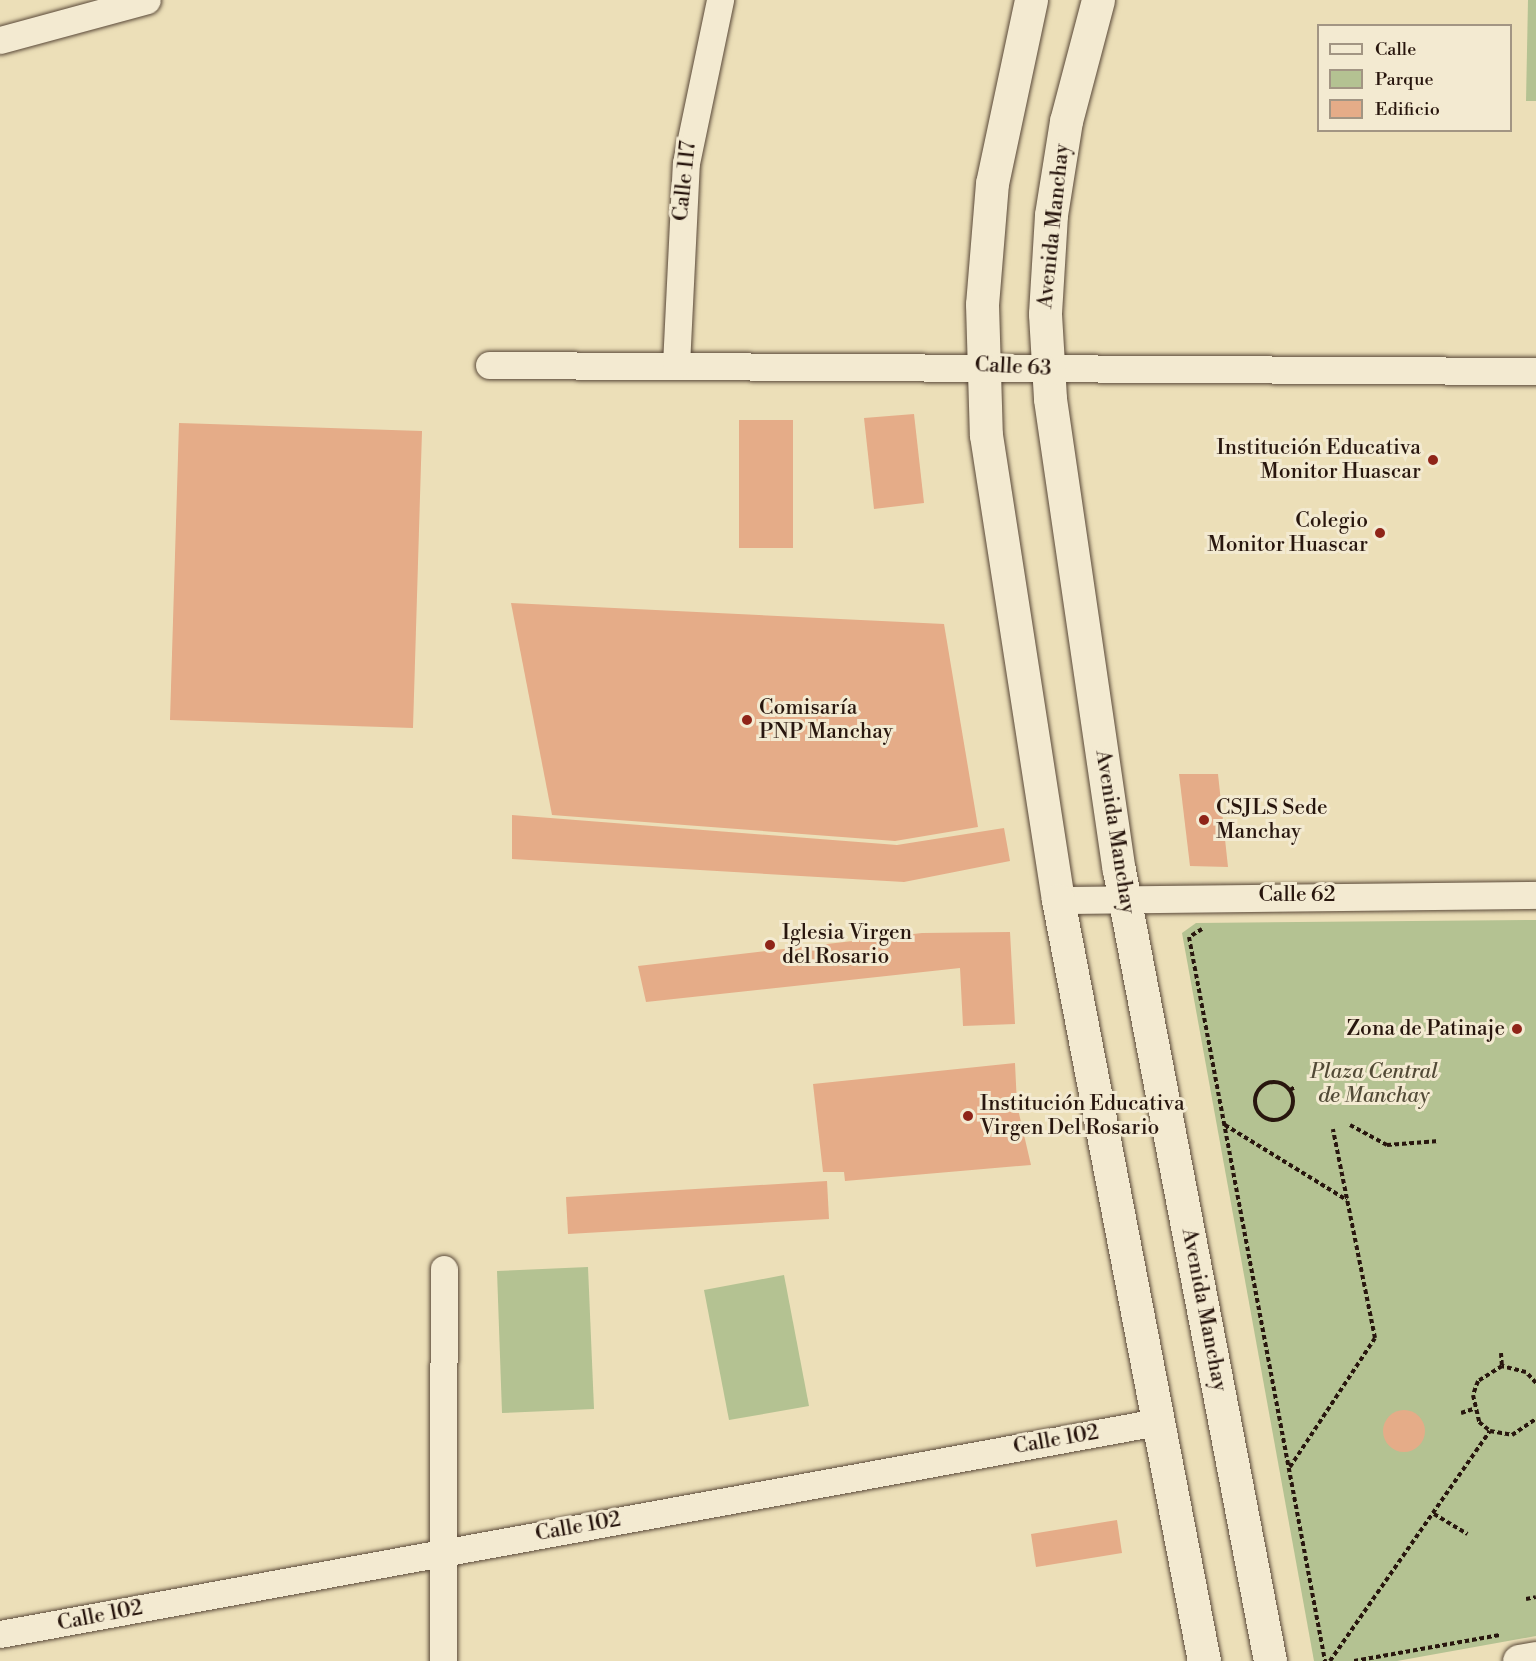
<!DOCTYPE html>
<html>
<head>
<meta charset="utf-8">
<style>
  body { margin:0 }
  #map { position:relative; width:1536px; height:1661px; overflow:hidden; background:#ecdfb8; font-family:"Libre Bodoni",serif }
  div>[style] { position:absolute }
  .green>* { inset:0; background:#b4c292 }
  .building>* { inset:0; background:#e5ac88 }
  .round { border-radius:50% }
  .path>* { height:4px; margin-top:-2px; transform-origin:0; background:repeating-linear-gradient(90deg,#28160e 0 4.5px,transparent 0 7.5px) }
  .path>.ring { margin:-2px; padding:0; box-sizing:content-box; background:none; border:4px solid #28160e; border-radius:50% }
  .roads { filter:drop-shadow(0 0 2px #594838) drop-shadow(0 0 2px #594838) }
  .street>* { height:27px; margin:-13.5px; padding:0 13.5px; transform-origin:13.5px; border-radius:13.5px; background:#f3ead1 }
  .secondary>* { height:33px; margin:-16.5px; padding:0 16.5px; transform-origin:16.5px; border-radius:16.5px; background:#f3ead1 }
  .dots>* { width:16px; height:16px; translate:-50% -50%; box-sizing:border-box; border:3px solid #f3ead1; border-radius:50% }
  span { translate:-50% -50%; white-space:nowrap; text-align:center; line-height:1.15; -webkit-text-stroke:6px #f3ead1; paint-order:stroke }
  .street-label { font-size:21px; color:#28160e }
  .poi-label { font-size:21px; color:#28160e }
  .right { translate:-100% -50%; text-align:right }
  .left { translate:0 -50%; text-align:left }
  .park-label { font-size:21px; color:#524a36; font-style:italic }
  .legend { position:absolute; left:1317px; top:24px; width:195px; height:108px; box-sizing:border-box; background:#f3ead1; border:2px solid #a29583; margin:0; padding:8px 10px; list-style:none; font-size:18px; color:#28160e }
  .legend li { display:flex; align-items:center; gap:12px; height:30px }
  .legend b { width:30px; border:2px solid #a29583 }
</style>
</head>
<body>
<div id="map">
  <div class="green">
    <i style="clip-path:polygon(1528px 0,1536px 0,1536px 101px,1526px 101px)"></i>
    <i style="clip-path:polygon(1536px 920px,1536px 1636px,1397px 1661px,1314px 1661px,1182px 933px,1196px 923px)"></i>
    <i style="clip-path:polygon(588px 1267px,594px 1409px,502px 1413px,497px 1271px)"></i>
    <i style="clip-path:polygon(784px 1275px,809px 1406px,729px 1420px,704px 1290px)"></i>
  </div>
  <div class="building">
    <i style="clip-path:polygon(914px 414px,924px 503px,874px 509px,864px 418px)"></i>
    <i style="clip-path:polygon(739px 420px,793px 420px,793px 548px,739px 548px)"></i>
    <i style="clip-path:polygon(179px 423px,422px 431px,413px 728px,170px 720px)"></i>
    <i style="clip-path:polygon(511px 603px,944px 624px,978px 827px,895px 841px,552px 815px)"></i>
    <i style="clip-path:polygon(1179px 774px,1218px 774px,1228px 867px,1190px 866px)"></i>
    <i style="clip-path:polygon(512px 815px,897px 845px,1004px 828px,1010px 861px,904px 882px,512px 859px)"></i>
    <i style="clip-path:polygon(1010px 932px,1015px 1024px,963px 1026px,960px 968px,646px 1002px,638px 966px,922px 933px)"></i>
    <i style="clip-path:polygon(1015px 1063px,1017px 1105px,1031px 1165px,845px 1181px,844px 1172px,823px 1172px,813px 1084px)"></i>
    <i style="clip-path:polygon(827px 1181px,829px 1219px,568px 1234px,566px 1197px)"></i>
    <i class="round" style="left:1383px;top:1410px;width:42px;height:42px"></i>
    <i style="clip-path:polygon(1117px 1520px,1122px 1553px,1036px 1567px,1031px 1534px)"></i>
  </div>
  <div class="path">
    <i style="left:1202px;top:929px;width:15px;rotate:148deg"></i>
    <i style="left:1189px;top:937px;width:737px;rotate:79.36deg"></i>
    <i class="ring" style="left:1255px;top:1082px;width:34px;height:34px"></i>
    <i style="left:1290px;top:1090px;width:6px;rotate:-31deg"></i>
    <i style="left:1225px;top:1125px;width:143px;rotate:31.6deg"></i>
    <i style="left:1350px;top:1125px;width:42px;rotate:28.4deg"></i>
    <i style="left:1387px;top:1145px;width:52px;rotate:-4.4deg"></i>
    <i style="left:1501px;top:1353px;width:13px;rotate:86deg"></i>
    <i style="left:1536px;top:1383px;width:15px;rotate:-132deg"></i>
    <i style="left:1526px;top:1372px;width:25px;rotate:-166deg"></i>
    <i style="left:1502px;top:1366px;width:28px;rotate:148deg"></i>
    <i style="left:1478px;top:1381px;width:15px;rotate:110deg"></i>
    <i style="left:1473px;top:1395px;width:28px;rotate:77deg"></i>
    <i style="left:1479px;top:1422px;width:14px;rotate:39deg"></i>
    <i style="left:1490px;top:1431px;width:22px;rotate:10deg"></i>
    <i style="left:1512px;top:1435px;width:29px;rotate:-34deg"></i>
    <i style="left:1461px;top:1413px;width:13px;rotate:-18deg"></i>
    <i style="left:1290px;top:1467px;width:154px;rotate:-56.6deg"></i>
    <i style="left:1375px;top:1338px;width:213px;rotate:-101.4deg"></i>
    <i style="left:1434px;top:1514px;width:39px;rotate:31deg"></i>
    <i style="left:1526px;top:1599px;width:10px;rotate:-11deg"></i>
    <i style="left:1330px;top:1661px;width:280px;rotate:-55.2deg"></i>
    <i style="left:1354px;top:1661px;width:148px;rotate:-10.1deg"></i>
  </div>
  <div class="roads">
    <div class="street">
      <i style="left:0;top:40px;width:152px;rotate:-15.2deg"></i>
      <i style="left:489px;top:365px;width:1047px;rotate:0.33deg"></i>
      <i style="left:676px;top:365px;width:202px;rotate:-87.2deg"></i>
      <i style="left:686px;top:163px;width:167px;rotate:-78.2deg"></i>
      <i style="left:1058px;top:900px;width:478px;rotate:-0.6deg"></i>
      <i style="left:0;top:1634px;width:1176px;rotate:-10.38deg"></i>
      <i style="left:443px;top:1661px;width:392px;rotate:-89.9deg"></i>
    </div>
    <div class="secondary">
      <i style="left:1031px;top:0;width:187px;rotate:102deg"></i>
      <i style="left:992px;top:183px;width:121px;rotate:94.7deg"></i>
      <i style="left:982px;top:304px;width:131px;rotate:88.3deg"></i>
      <i style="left:986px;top:435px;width:471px;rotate:81.2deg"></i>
      <i style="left:1058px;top:900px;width:775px;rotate:79.14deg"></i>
      <i style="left:1098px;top:0;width:125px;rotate:104.8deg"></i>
      <i style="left:1066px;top:121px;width:95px;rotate:99.1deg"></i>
      <i style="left:1051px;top:215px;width:99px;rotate:93.5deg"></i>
      <i style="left:1045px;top:314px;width:85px;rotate:86.6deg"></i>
      <i style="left:1050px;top:399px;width:476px;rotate:81.7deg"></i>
      <i style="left:1119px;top:870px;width:805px;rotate:79.19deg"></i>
      <i style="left:1519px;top:1661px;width:17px;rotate:-10deg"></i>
    </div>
  </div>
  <div class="dots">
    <i style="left:1433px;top:460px;background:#8f2418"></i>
    <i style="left:1380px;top:533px;background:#8f2418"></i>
    <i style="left:747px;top:720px;background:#8f2418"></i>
    <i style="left:1204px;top:820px;background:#8f2418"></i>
    <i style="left:770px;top:945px;background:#8f2418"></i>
    <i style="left:1517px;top:1029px;background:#8f2418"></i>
    <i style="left:968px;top:1116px;background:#8f2418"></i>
  </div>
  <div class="street-label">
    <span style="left:685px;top:181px;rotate:-84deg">Calle 117</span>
    <span style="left:1054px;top:226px;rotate:-84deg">Avenida Manchay</span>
    <span style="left:1013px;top:367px;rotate:3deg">Calle 63</span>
    <span style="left:1115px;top:832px;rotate:81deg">Avenida Manchay</span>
    <span style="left:1297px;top:895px">Calle 62</span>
    <span style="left:1204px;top:1310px;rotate:79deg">Avenida Manchay</span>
    <span style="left:1056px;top:1440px;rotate:-10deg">Calle 102</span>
    <span style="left:578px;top:1527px;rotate:-10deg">Calle 102</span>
    <span style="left:100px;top:1616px;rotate:-11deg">Calle 102</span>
  </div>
  <div class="poi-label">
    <span class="right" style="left:1421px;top:460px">Institución Educativa<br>Monitor Huascar</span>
    <span class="right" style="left:1368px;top:533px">Colegio<br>Monitor Huascar</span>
    <span class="left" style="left:759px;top:720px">Comisaría<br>PNP Manchay</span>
    <span class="left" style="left:1216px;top:820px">CSJLS Sede<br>Manchay</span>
    <span class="left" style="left:782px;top:945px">Iglesia Virgen<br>del Rosario</span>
    <span class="right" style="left:1505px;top:1029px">Zona de Patinaje</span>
    <span class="left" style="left:980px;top:1116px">Institución Educativa<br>Virgen Del Rosario</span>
  </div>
  <div class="park-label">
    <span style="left:1374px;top:1084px">Plaza Central<br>de Manchay</span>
  </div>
  <ul class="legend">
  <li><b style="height:8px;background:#f3ead1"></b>Calle</li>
  <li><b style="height:16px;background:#b4c292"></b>Parque</li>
  <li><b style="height:16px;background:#e5ac88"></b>Edificio</li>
  </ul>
</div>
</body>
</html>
